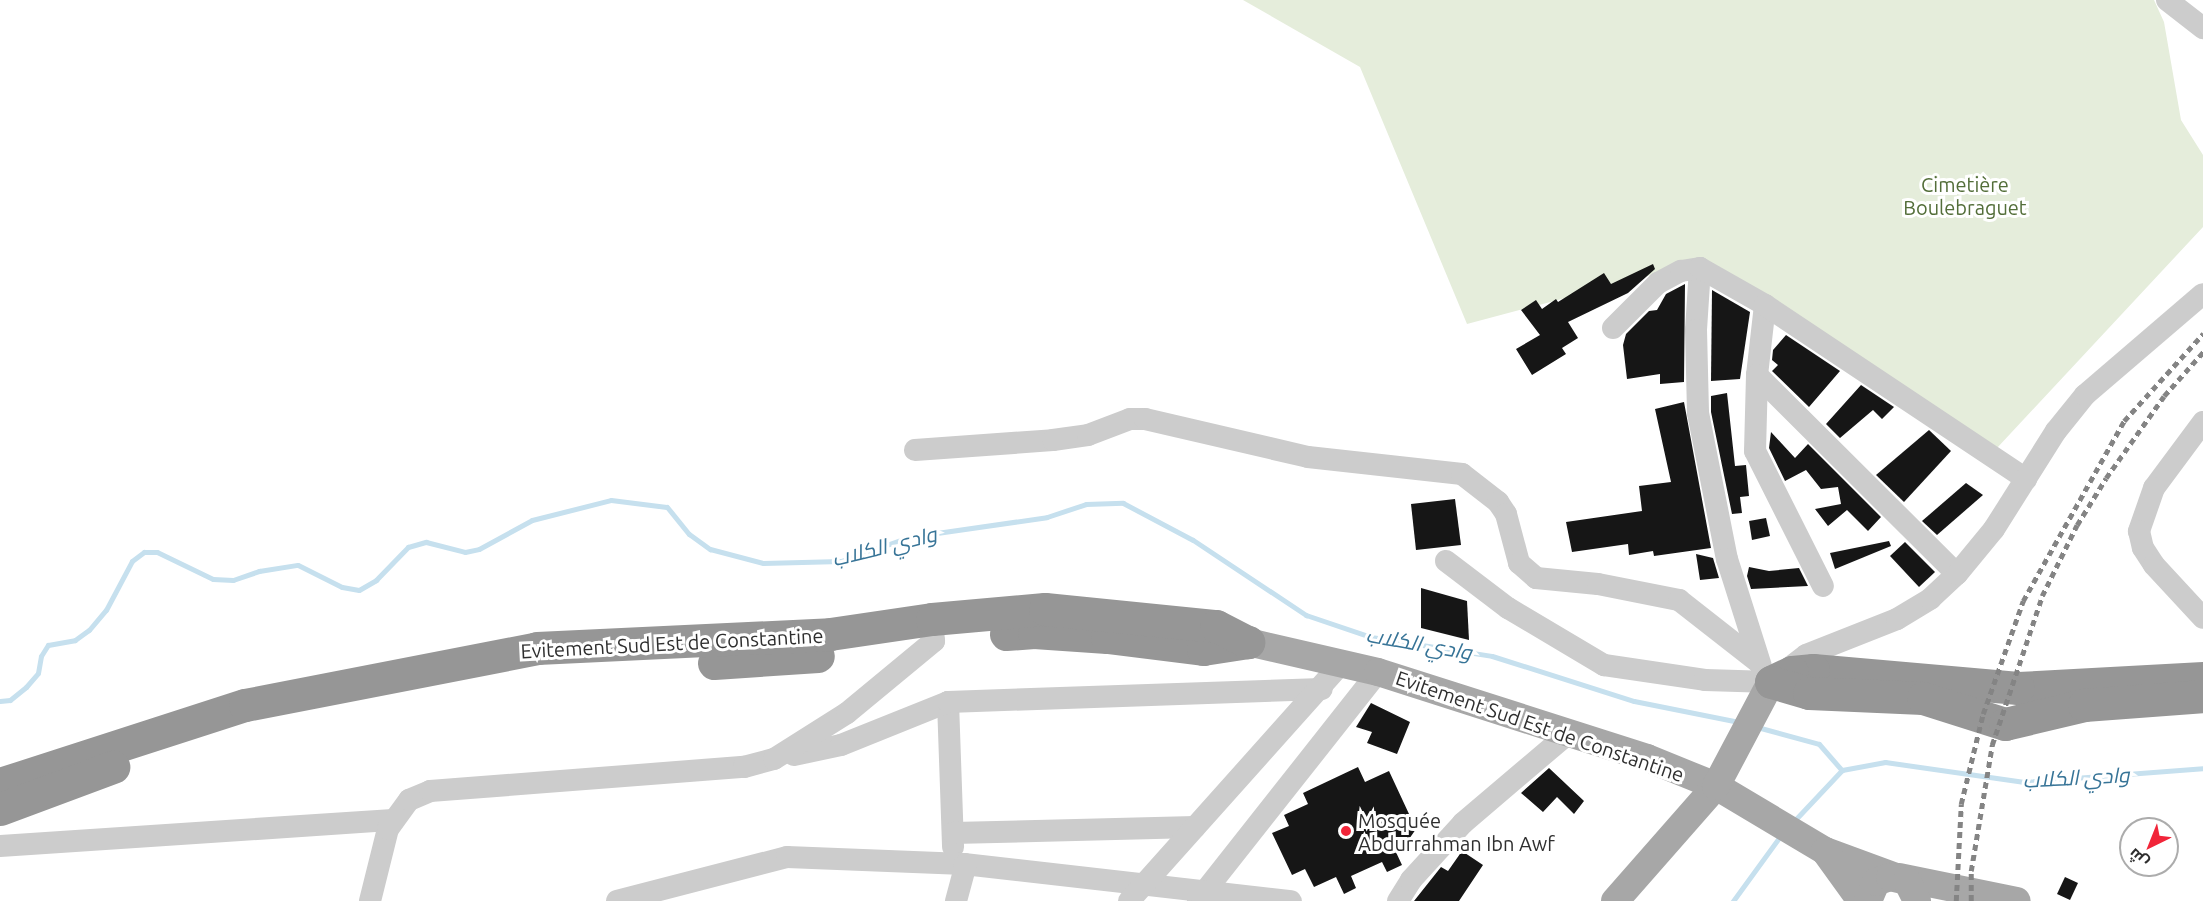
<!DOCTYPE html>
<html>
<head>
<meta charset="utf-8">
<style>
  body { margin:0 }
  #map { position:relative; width:2203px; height:901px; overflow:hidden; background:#fff; font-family:Ubuntu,Cairo,sans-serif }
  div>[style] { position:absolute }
  .green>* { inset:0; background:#e5eddb }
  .stream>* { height:5px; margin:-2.5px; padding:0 2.5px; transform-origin:2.5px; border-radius:2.5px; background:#c6e0ee }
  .building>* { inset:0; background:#161616 }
  .minor>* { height:22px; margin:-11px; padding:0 11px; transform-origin:11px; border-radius:11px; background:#ccc }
  .major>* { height:28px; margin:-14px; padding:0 14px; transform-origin:14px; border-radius:14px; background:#a7a7a7 }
  .highway>* { height:33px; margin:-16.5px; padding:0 16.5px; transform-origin:16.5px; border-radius:16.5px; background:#969696 }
  .rail>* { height:4.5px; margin-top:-2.25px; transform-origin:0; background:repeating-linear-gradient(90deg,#848484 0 6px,transparent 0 10.5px) }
  .dots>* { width:16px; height:16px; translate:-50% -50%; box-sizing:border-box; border:3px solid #fff; border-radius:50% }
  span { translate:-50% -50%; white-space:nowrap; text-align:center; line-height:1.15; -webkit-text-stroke:6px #fff; paint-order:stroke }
  .park-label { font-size:20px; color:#536e39 }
  .street-label { font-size:20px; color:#2f2f2f }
  .poi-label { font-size:20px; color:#2f2f2f }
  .left { translate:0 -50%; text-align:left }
  .water-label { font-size:21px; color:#377497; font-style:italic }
  .north { position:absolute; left:2119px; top:817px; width:60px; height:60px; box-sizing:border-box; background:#fff; border:2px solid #acacac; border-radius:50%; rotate:223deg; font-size:16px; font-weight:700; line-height:24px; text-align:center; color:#2f2f2f }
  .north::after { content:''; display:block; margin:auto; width:21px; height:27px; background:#f12539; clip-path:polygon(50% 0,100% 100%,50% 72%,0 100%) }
</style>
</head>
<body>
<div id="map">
  <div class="green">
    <i style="clip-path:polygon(1243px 0,2154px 0,2164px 22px,2181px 120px,2203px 155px,2203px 227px,1997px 448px,1701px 262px,1467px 324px,1360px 67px)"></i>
  </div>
  <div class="stream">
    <i style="left:0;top:701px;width:10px;rotate:-6deg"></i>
    <i style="left:10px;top:700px;width:21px;rotate:-39deg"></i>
    <i style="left:26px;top:687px;width:18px;rotate:-49deg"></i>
    <i style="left:38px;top:673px;width:17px;rotate:-80deg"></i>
    <i style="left:41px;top:656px;width:13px;rotate:-58deg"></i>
    <i style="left:48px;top:645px;width:27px;rotate:-10deg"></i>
    <i style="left:75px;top:640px;width:17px;rotate:-36deg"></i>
    <i style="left:89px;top:630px;width:26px;rotate:-50deg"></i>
    <i style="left:106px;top:610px;width:55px;rotate:-62deg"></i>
    <i style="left:132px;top:561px;width:15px;rotate:-37deg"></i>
    <i style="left:144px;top:552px;width:13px"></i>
    <i style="left:157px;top:552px;width:62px;rotate:25.7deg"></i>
    <i style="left:213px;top:579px;width:20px;rotate:3deg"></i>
    <i style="left:233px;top:580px;width:28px;rotate:-19deg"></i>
    <i style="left:259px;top:571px;width:39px;rotate:-9deg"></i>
    <i style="left:298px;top:565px;width:49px;rotate:26.6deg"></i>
    <i style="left:342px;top:587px;width:17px;rotate:10deg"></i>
    <i style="left:359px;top:590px;width:20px;rotate:-30deg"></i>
    <i style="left:376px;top:580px;width:46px;rotate:-45.9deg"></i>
    <i style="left:408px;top:547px;width:19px;rotate:-16deg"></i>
    <i style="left:426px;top:542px;width:40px;rotate:14.4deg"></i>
    <i style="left:465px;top:552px;width:14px;rotate:-12deg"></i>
    <i style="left:479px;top:549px;width:60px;rotate:-28.7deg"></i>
    <i style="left:532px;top:520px;width:81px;rotate:-14.2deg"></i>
    <i style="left:611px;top:500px;width:56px;rotate:7.1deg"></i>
    <i style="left:667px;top:507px;width:35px;rotate:51deg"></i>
    <i style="left:689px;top:534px;width:26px;rotate:36deg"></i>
    <i style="left:710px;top:549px;width:55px;rotate:14.8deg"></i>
    <i style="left:763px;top:563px;width:78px;rotate:-1.5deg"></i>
    <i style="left:841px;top:561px;width:72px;rotate:-19.4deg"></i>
    <i style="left:909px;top:537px;width:139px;rotate:-8.2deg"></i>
    <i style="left:1047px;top:517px;width:41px;rotate:-18.4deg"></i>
    <i style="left:1086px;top:504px;width:37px;rotate:-2deg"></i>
    <i style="left:1123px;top:503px;width:79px;rotate:27.9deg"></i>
    <i style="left:1193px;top:540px;width:136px;rotate:33.6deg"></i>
    <i style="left:1306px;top:615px;width:69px;rotate:18.7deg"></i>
    <i style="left:1371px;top:637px;width:122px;rotate:8.9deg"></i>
    <i style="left:1492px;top:656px;width:149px;rotate:17.6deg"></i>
    <i style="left:1634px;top:701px;width:107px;rotate:11.3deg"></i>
    <i style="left:1757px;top:727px;width:64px;rotate:15.3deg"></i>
    <i style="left:1819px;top:744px;width:35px;rotate:49deg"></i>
    <i style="left:1794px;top:821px;width:70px;rotate:-46.7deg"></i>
    <i style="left:1842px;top:770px;width:44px;rotate:-10.5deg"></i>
    <i style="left:1885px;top:762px;width:139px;rotate:8.2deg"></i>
    <i style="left:2023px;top:782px;width:181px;rotate:-4.4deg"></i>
    <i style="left:1733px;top:901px;width:82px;rotate:-54deg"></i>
  </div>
  <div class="building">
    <i style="clip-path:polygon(1653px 264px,1655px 269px,1628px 293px,1568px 322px,1578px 338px,1562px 348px,1566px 354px,1532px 375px,1516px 349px,1540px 335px,1521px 310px,1536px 300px,1542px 309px,1556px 299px,1558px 302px,1604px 273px,1611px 284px)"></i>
    <i style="clip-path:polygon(1685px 284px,1684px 382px,1660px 384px,1660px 374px,1627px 379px,1623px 345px,1626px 334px,1649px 311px,1657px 310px,1666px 294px)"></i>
    <i style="clip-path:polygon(1712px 290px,1750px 312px,1740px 379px,1711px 381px)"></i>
    <i style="clip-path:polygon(1786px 335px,1840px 371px,1809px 407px,1772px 371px,1778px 365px,1772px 360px,1773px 350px)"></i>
    <i style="clip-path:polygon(1861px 385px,1894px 407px,1882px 419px,1873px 410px,1840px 438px,1826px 424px)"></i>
    <i style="clip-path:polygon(1727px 393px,1735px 466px,1746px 465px,1749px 496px,1740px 497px,1742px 513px,1732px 514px,1711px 412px,1711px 396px)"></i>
    <i style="clip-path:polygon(1684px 402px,1711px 548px,1654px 556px,1653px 551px,1629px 555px,1628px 544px,1572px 552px,1566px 522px,1642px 511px,1639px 486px,1671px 482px,1655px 409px)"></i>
    <i style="clip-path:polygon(1929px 430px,1951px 451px,1904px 502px,1876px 475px)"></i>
    <i style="clip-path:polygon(1771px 432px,1795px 458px,1808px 444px,1881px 517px,1868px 531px,1847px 510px,1828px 526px,1815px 509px,1841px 504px,1838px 487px,1821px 489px,1806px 470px,1785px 481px,1769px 448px)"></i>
    <i style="clip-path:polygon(1966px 483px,1983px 495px,1937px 535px,1922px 521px)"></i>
    <i style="clip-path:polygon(1455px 499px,1461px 545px,1416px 550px,1411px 504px)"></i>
    <i style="clip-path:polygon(1766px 518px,1770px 536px,1752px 540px,1749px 521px)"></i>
    <i style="clip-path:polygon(1889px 541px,1891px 546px,1835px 569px,1830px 553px)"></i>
    <i style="clip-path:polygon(1905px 542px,1935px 572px,1919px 587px,1890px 556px)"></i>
    <i style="clip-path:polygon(1696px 554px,1713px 558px,1719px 578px,1700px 580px)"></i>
    <i style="clip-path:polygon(1749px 567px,1769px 571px,1799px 568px,1808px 586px,1751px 589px,1747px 576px)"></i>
    <i style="clip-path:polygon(1421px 588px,1467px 601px,1469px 640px,1421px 628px)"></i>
    <i style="clip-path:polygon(1371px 703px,1410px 722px,1397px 754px,1367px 743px,1372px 732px,1356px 727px)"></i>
    <i style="clip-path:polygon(1358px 767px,1365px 782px,1389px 771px,1416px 829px,1407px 842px,1394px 848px,1402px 865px,1387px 872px,1382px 862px,1351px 876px,1356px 888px,1344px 894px,1336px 877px,1314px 887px,1305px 869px,1292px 875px,1272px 833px,1289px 826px,1284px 815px,1308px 804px,1303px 793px)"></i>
    <i style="clip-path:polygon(1549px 768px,1584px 801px,1574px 814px,1557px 797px,1543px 812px,1521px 793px)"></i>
    <i style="clip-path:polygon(1462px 851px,1483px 865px,1459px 901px,1414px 901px,1441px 867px,1448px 871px)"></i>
    <i style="clip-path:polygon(2065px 877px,2078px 883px,2070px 900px,2057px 894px)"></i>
  </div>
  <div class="minor">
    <i style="left:2167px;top:0;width:46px;rotate:37.9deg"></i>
    <i style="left:1700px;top:268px;width:62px;rotate:93.7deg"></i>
    <i style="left:1696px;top:330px;width:83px;rotate:88.6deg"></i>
    <i style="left:1698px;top:413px;width:149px;rotate:78.8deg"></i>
    <i style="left:1727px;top:559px;width:112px;rotate:72.4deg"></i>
    <i style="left:1765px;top:305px;width:70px;rotate:96.5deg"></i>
    <i style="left:1757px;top:375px;width:76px;rotate:91.5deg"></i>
    <i style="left:1755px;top:451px;width:151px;rotate:63.3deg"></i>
    <i style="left:1613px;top:328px;width:64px;rotate:-45deg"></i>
    <i style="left:1658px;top:283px;width:26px;rotate:-28deg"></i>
    <i style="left:1681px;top:271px;width:19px;rotate:-9deg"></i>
    <i style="left:1700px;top:268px;width:75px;rotate:29.6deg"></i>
    <i style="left:1765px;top:305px;width:314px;rotate:33.7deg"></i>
    <i style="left:1757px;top:375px;width:282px;rotate:44.9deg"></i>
    <i style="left:2203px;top:422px;width:82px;rotate:126.6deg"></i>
    <i style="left:2154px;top:488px;width:46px;rotate:109.2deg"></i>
    <i style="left:2139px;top:531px;width:17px;rotate:77deg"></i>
    <i style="left:2143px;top:548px;width:20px;rotate:57deg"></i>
    <i style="left:2154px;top:565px;width:72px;rotate:47.2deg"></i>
    <i style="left:915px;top:450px;width:138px;rotate:-4.1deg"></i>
    <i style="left:1053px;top:440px;width:35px;rotate:-8deg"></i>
    <i style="left:1088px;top:435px;width:45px;rotate:-20.9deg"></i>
    <i style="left:1130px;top:419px;width:15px"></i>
    <i style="left:1145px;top:419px;width:167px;rotate:13.1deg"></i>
    <i style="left:1308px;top:457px;width:155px;rotate:6.3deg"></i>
    <i style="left:1462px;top:474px;width:46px;rotate:37.9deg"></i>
    <i style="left:1498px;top:502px;width:14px;rotate:56deg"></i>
    <i style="left:1506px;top:514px;width:51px;rotate:75.1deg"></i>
    <i style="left:1519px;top:563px;width:23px;rotate:41deg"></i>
    <i style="left:1536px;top:578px;width:62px;rotate:5.5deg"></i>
    <i style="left:1598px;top:584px;width:83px;rotate:11.2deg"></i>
    <i style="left:1679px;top:600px;width:100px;rotate:38.1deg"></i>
    <i style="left:1446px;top:561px;width:78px;rotate:37.2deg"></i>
    <i style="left:1508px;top:608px;width:112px;rotate:30.7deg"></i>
    <i style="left:1604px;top:665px;width:102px;rotate:8.4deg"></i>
    <i style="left:1705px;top:680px;width:66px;rotate:1.7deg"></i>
    <i style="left:1771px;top:682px;width:44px;rotate:-37.6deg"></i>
    <i style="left:1806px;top:655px;width:98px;rotate:-21.6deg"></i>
    <i style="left:1897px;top:619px;width:39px;rotate:-31deg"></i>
    <i style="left:1930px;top:599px;width:37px;rotate:-43deg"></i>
    <i style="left:1957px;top:574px;width:58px;rotate:-50.6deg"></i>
    <i style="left:1994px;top:529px;width:116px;rotate:-57.7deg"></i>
    <i style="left:2056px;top:431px;width:46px;rotate:-51.1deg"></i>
    <i style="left:2085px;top:395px;width:155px;rotate:-40.6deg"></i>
    <i style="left:948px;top:702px;width:145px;rotate:88deg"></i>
    <i style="left:794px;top:755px;width:48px;rotate:-12deg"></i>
    <i style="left:841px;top:745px;width:115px;rotate:-21.9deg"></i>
    <i style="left:948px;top:702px;width:374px;rotate:-2deg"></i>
    <i style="left:953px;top:833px;width:242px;rotate:-1.4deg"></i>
    <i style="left:0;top:846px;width:394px;rotate:-3.8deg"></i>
    <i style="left:1198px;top:900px;width:290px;rotate:-51.7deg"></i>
    <i style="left:370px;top:901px;width:74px;rotate:-76deg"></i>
    <i style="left:388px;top:829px;width:36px;rotate:-54deg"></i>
    <i style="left:409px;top:800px;width:23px;rotate:-23deg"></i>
    <i style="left:430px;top:791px;width:315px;rotate:-4.4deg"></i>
    <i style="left:744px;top:767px;width:31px;rotate:-15deg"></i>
    <i style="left:774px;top:759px;width:86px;rotate:-32.2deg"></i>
    <i style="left:847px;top:713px;width:113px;rotate:-39.6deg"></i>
    <i style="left:934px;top:641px;width:22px;rotate:-95deg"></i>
    <i style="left:617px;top:901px;width:176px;rotate:-14.5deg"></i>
    <i style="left:787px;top:857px;width:177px;rotate:2.3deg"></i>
    <i style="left:964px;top:864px;width:329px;rotate:6.5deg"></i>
    <i style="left:956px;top:901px;width:38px;rotate:-75deg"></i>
    <i style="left:1129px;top:901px;width:318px;rotate:-48.2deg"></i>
    <i style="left:1398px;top:901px;width:25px;rotate:-58deg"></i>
    <i style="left:1411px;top:880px;width:77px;rotate:-47.6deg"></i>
    <i style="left:1463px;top:823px;width:140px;rotate:-40.4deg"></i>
  </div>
  <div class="major">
    <i style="left:1248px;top:642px;width:133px;rotate:13deg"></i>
    <i style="left:1378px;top:672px;width:282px;rotate:17.7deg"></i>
    <i style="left:1647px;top:758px;width:74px;rotate:22.1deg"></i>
    <i style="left:1716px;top:786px;width:127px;rotate:30.8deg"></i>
    <i style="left:1825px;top:851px;width:76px;rotate:20.1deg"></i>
    <i style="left:1825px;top:851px;width:62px;rotate:54.2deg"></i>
    <i style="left:1899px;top:877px;width:120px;rotate:11.5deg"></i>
    <i style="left:1615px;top:901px;width:153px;rotate:-48.7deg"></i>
    <i style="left:1716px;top:786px;width:118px;rotate:-62.1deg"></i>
    <i style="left:1868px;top:901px;width:21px;rotate:-67deg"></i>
    <i style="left:1876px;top:882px;width:15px;rotate:-20deg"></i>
    <i style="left:1890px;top:877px;width:17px;rotate:13deg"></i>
    <i style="left:1907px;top:881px;width:22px;rotate:63deg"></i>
  </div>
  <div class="highway">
    <i style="left:1006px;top:634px;width:28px;rotate:-4deg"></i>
    <i style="left:1034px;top:632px;width:73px;rotate:3.9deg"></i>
    <i style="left:1107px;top:637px;width:97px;rotate:7.1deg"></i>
    <i style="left:1203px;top:649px;width:46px;rotate:-8.8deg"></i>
    <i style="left:714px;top:663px;width:104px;rotate:-3.9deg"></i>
    <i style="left:2203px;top:678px;width:185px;rotate:176.9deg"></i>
    <i style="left:2018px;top:688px;width:206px;rotate:-175deg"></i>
    <i style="left:1813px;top:670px;width:21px;rotate:175deg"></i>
    <i style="left:1792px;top:672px;width:23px;rotate:155deg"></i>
    <i style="left:1771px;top:682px;width:40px;rotate:16deg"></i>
    <i style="left:1809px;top:693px;width:114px;rotate:2.5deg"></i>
    <i style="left:1923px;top:698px;width:86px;rotate:17.6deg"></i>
    <i style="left:2005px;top:724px;width:81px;rotate:-13.5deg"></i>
    <i style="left:2084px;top:705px;width:119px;rotate:-4.3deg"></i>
    <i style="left:0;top:784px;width:257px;rotate:-17.9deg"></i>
    <i style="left:245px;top:705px;width:298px;rotate:-11deg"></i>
    <i style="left:537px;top:648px;width:293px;rotate:-2.7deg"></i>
    <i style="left:830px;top:634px;width:103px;rotate:-8.4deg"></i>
    <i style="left:932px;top:619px;width:113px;rotate:-5.1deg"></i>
    <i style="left:1045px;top:609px;width:172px;rotate:5.7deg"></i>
    <i style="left:1216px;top:626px;width:36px;rotate:27deg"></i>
    <i style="left:0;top:809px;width:121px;rotate:-20.4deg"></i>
  </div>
  <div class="rail">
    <i style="left:1956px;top:901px;width:97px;rotate:-87deg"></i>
    <i style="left:1961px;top:804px;width:93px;rotate:-76.3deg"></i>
    <i style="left:1983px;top:714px;width:120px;rotate:-70.5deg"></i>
    <i style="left:2023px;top:601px;width:206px;rotate:-60.7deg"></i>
    <i style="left:2124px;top:421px;width:118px;rotate:-47.8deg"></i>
    <i style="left:1971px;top:901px;width:30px;rotate:-90deg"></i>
    <i style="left:1971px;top:871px;width:128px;rotate:-80.5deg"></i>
    <i style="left:1992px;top:745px;width:157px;rotate:-71.4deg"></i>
    <i style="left:2042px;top:596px;width:79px;rotate:-63.8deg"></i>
    <i style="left:2077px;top:525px;width:55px;rotate:-58.3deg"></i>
    <i style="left:2106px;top:478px;width:100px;rotate:-54.7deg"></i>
    <i style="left:2164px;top:396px;width:59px;rotate:-48.4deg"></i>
  </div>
  <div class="dots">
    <i style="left:1346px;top:831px;background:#f12539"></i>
  </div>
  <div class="park-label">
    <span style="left:1965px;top:196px">Cimetière<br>Boulebraguet</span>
  </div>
  <div class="street-label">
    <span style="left:672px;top:643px;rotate:-3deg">Evitement Sud Est de Constantine</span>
    <span style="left:1540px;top:726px;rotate:19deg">Evitement Sud Est de Constantine</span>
  </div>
  <div class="poi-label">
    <span class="left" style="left:1358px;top:832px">Mosquée<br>Abdurrahman Ibn Awf</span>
  </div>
  <div class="water-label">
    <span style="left:884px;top:546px;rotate:-14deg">وادي الكلاب</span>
    <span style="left:1419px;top:643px;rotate:10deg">وادي الكلاب</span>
    <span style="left:2076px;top:777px;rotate:-3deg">وادي الكلاب</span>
  </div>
  <div class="north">ش</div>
</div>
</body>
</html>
